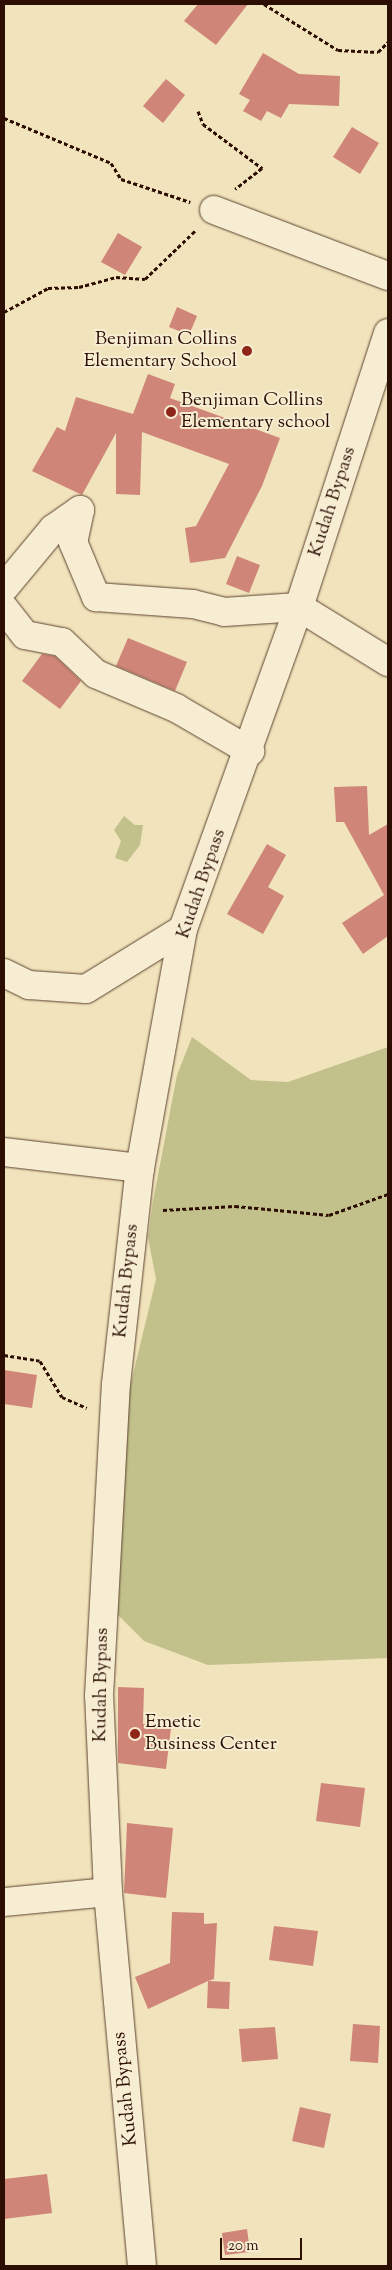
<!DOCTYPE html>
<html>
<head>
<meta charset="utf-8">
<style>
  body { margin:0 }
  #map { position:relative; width:392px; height:2270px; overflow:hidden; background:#f1e3bb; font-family:"Sorts Mill Goudy",serif }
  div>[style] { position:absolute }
  .green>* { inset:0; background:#c2c18b }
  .building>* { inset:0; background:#cf8577 }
  .path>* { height:3px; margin-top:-1.5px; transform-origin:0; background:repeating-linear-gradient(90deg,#2c0e02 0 4px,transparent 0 6.5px) }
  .roads { filter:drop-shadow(0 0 1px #5d4330) drop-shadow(0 0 1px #5d4330) }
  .minor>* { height:28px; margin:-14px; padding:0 14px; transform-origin:14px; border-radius:14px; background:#f6edd3 }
  .dots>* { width:14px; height:14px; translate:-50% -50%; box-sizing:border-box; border:2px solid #f6edd3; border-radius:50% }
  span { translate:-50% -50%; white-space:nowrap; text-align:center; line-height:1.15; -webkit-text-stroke:4px #f6edd3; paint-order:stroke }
  .poi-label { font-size:19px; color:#2c0e02 }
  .right { translate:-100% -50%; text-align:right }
  .left { translate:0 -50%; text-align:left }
  .street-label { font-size:19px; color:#2c0e02 }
  .frame { position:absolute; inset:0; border:5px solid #2c0e02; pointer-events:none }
  .scale { position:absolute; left:220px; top:2238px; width:82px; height:22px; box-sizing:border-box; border:2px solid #2c0e02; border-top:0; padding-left:6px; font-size:15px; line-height:18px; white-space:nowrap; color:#2c0e02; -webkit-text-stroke:4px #f6edd3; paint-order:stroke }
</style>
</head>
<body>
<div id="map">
  <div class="green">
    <i style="clip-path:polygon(124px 816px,135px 825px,143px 825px,140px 845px,127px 862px,115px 858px,121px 841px,114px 830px)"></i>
    <i style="clip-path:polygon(192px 1037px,251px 1080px,288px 1082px,388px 1047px,388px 1658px,208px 1665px,144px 1641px,110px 1607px,121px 1424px,156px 1279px,148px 1238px,153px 1201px,177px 1075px)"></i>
  </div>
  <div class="building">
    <i style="clip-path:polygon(198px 4px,248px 4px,216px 45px,184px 21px)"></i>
    <i style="clip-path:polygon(263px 53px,299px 74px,340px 76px,339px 106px,289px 104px,281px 118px,267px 111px,261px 121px,243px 111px,250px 100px,239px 94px)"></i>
    <i style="clip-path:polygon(166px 79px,185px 95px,163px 123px,143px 106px)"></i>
    <i style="clip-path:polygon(352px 127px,379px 143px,360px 174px,333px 157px)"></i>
    <i style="clip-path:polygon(118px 233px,142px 247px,125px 275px,101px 262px)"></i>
    <i style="clip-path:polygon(177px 307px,197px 316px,189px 335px,169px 327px)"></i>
    <i style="clip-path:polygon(148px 374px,175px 384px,170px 398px,280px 438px,262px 486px,225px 558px,190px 563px,185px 528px,196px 526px,229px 464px,142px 432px,140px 495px,116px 494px,116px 433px,82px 495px,32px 471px,57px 427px,65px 431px,76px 397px,133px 414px)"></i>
    <i style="clip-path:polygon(237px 556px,260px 565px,249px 593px,226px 584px)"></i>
    <i style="clip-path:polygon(128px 638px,187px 662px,175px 691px,116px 666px)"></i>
    <i style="clip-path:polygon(42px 654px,55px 656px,81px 681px,60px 709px,22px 681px)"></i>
    <i style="clip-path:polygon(367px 786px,369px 835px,388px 824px,388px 936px,363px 954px,342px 923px,384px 895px,344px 822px,336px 822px,334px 787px)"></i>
    <i style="clip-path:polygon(267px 844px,286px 855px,268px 887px,284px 896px,263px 934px,227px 914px)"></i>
    <i style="clip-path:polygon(4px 1370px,37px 1375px,32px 1408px,4px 1404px)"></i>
    <i style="clip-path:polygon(118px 1687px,144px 1688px,143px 1724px,171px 1728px,166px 1769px,118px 1763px)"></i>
    <i style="clip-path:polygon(321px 1783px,365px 1788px,360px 1827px,316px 1821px)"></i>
    <i style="clip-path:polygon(127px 1823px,173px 1828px,166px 1898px,124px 1893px)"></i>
    <i style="clip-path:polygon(172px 1912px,204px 1913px,204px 1924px,217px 1923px,214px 1979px,208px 1981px,230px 1982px,229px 2009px,207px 2008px,208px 1981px,148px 2009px,135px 1977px,170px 1963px)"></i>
    <i style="clip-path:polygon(274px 1926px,318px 1931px,313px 1966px,269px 1960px)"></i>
    <i style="clip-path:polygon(353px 2024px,380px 2026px,378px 2063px,350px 2061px)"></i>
    <i style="clip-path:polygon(275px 2027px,278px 2059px,242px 2062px,239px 2029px)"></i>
    <i style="clip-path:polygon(300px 2107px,331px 2114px,324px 2148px,292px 2141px)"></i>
    <i style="clip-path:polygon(47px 2174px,52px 2213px,4px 2219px,4px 2179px)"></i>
    <i style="clip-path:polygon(247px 2229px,250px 2252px,225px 2255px,222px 2233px)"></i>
  </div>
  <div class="path">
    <i style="left:264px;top:4px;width:87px;rotate:31.9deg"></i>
    <i style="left:338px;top:50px;width:40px;rotate:2.9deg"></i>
    <i style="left:378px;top:52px;width:14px;rotate:-45deg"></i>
    <i style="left:198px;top:111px;width:14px;rotate:69deg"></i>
    <i style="left:203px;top:124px;width:74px;rotate:36.7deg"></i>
    <i style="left:262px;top:168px;width:34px;rotate:142deg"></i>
    <i style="left:4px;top:118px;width:116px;rotate:22.8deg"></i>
    <i style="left:111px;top:163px;width:19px;rotate:58deg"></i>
    <i style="left:121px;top:179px;width:73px;rotate:18.4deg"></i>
    <i style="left:4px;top:312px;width:50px;rotate:-28.6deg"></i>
    <i style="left:48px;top:288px;width:31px;rotate:-2deg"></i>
    <i style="left:79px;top:287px;width:38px;rotate:-15deg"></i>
    <i style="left:116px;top:277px;width:29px;rotate:4deg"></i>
    <i style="left:145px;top:279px;width:71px;rotate:-43.9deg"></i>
    <i style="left:163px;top:1210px;width:72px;rotate:-3.2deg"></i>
    <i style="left:235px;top:1206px;width:94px;rotate:5.5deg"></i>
    <i style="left:329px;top:1215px;width:63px;rotate:-19.6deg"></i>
    <i style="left:4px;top:1355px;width:36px;rotate:9deg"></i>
    <i style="left:40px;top:1361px;width:42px;rotate:58.6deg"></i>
    <i style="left:62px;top:1397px;width:27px;rotate:24deg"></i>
  </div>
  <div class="roads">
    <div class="minor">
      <i style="left:214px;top:210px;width:186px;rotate:20.8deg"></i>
      <i style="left:4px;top:588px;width:77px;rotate:-50.3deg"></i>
      <i style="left:53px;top:529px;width:33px;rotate:-35deg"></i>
      <i style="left:80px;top:510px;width:33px;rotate:102deg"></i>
      <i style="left:73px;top:542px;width:60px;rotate:67.3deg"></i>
      <i style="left:96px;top:597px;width:97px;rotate:4.1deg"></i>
      <i style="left:193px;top:604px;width:32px;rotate:14deg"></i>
      <i style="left:224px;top:612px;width:75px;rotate:-3.8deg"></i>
      <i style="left:299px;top:607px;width:105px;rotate:31.7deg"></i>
      <i style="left:4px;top:608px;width:34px;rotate:52deg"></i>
      <i style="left:25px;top:635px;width:38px;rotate:11deg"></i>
      <i style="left:62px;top:642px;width:47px;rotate:43.3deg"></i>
      <i style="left:96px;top:674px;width:87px;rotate:23deg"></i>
      <i style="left:176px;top:708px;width:86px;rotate:30.2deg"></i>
      <i style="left:4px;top:973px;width:28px;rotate:26deg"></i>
      <i style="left:29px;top:985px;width:57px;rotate:4deg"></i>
      <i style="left:86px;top:989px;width:114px;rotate:-31.7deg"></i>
      <i style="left:4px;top:1152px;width:137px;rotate:6.7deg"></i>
      <i style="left:4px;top:1902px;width:104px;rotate:-5.5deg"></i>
      <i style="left:142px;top:2266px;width:376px;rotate:-95.2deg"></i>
      <i style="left:108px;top:1892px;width:196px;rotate:-92.6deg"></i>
      <i style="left:99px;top:1696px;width:312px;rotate:-86.9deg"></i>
      <i style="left:116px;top:1384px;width:217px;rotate:-83.7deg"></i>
      <i style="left:140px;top:1168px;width:243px;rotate:-79.8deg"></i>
      <i style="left:183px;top:929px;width:342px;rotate:-70.2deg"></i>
      <i style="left:299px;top:607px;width:288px;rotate:-72deg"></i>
    </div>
  </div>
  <div class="dots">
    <i style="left:247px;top:351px;background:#8f2418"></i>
    <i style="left:171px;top:412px;background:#8f2418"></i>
    <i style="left:135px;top:1734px;background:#8f2418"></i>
  </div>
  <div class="poi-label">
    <span class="right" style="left:237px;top:351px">Benjiman Collins<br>Elementary School</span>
    <span class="left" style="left:181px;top:412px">Benjiman Collins<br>Elementary school</span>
    <span class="left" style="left:145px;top:1734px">Emetic<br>Business Center</span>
  </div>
  <div class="street-label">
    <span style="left:333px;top:502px;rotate:-72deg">Kudah Bypass</span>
    <span style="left:202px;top:884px;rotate:-71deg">Kudah Bypass</span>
    <span style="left:127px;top:1281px;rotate:-84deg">Kudah Bypass</span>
    <span style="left:102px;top:1685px;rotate:-89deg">Kudah Bypass</span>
    <span style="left:126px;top:2089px;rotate:-96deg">Kudah Bypass</span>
  </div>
  <div class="frame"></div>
  <div class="scale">20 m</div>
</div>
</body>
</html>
